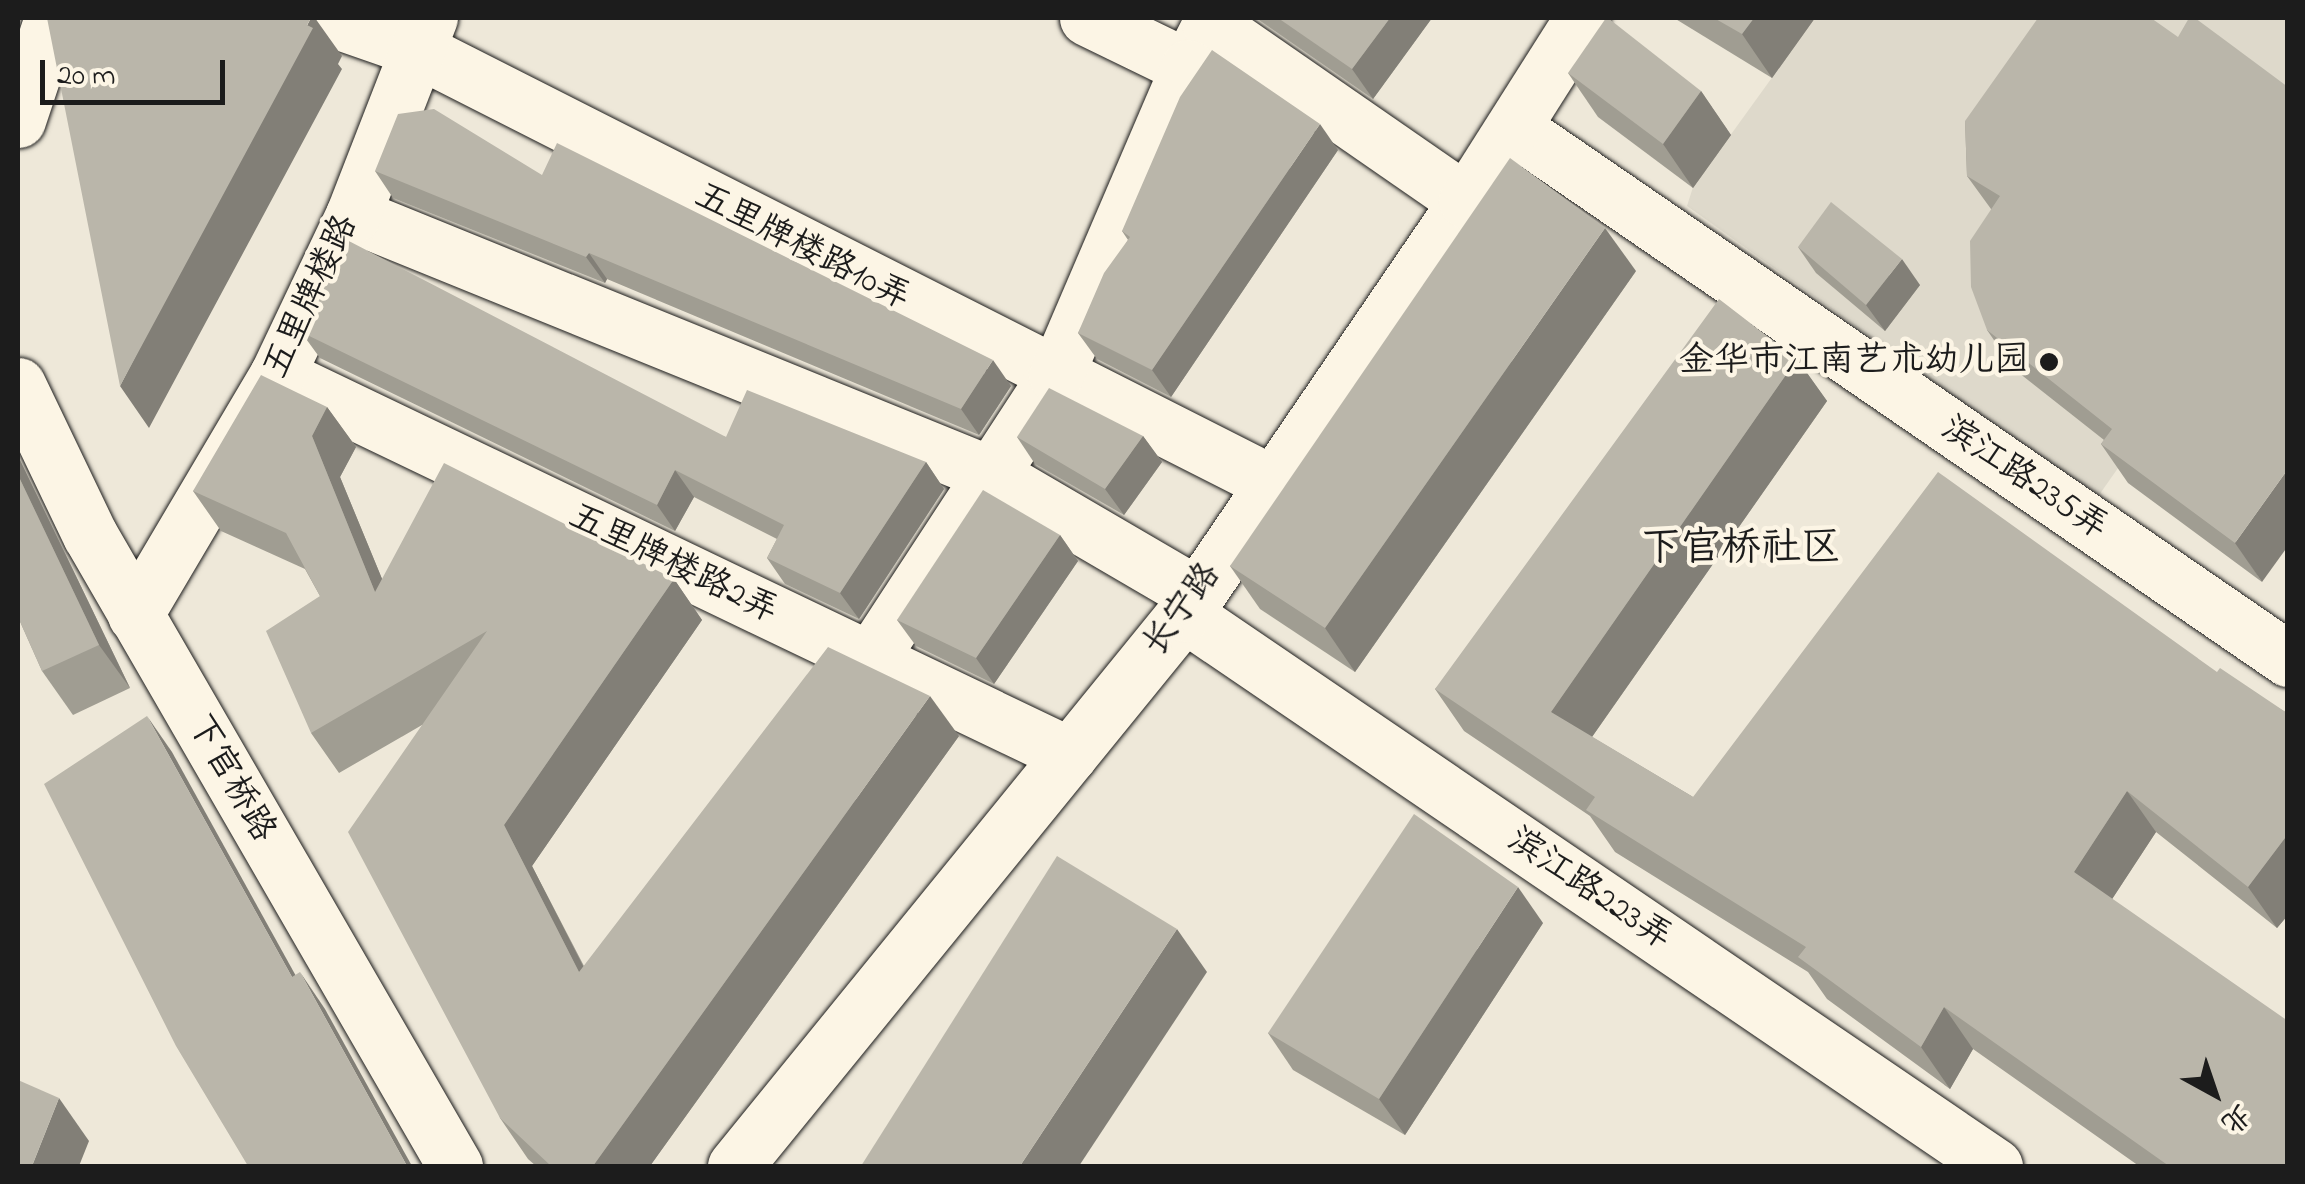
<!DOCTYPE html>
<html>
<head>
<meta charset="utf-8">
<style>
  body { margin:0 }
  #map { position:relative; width:2305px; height:1184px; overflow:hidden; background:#eee8d9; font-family:"Indie Flower","LXGW WenKai TC",sans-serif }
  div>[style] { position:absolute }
  .built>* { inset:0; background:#ded9cb }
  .roads { filter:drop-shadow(0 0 2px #1c1c1c) drop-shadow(0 0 2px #1c1c1c) }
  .minor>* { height:55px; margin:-27.5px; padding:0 27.5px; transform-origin:27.5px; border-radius:27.5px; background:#fcf5e5 }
  .wall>* { inset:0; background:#a09d92 }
  .shaded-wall>* { inset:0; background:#827f77 }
  .building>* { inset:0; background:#bab6aa }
  .dots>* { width:28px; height:28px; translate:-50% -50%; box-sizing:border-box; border:5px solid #fcf5e5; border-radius:50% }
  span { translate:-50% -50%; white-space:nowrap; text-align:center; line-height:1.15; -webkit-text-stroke:9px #fcf5e5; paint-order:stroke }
  .street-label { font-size:35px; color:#1c1c1c }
  .poi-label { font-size:35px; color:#1c1c1c }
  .right { translate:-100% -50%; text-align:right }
  .quarter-label { font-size:40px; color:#1c1c1c }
  .frame { position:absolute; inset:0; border:20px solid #1c1c1c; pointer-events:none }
  .north { position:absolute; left:2165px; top:1044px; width:100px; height:100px; -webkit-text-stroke:8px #fcf5e5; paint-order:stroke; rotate:140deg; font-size:28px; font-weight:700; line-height:40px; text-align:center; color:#1c1c1c }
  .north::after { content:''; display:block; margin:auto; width:35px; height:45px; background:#1c1c1c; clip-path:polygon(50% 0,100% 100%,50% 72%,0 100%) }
  .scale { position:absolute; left:40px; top:60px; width:185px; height:45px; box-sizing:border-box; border:5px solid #1c1c1c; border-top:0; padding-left:12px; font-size:30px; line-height:35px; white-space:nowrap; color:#1c1c1c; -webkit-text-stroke:8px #fcf5e5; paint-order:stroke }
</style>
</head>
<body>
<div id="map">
  <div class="built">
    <i style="clip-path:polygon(1815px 18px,2287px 18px,2287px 227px,2097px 498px,1687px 206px,1693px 187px)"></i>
  </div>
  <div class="roads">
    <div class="minor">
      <i style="left:328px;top:18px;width:91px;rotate:19.2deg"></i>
      <i style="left:414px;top:48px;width:964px;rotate:26.88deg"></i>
      <i style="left:1087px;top:18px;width:112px;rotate:25.9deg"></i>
      <i style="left:1188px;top:67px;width:48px;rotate:-62.9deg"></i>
      <i style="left:1210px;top:24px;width:311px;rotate:34.7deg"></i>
      <i style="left:18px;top:120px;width:108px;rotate:-71.6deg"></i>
      <i style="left:1514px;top:128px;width:939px;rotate:34.45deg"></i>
      <i style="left:353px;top:215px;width:689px;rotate:22.09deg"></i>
      <i style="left:991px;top:474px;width:236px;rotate:30.3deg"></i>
      <i style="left:277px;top:375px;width:879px;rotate:25.6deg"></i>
      <i style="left:18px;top:385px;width:166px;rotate:64.4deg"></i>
      <i style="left:90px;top:535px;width:729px;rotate:59.95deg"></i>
      <i style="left:1184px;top:614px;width:981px;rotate:34.24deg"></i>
      <i style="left:135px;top:615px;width:279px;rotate:-59.4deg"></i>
      <i style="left:277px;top:375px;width:177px;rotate:-64.6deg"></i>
      <i style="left:353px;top:215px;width:212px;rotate:-68.7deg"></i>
      <i style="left:870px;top:659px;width:339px;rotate:-56.8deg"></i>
      <i style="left:1056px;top:375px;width:335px;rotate:-66.8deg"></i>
      <i style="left:735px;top:1166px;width:712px;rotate:-50.87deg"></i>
      <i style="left:1184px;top:614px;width:500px;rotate:-55.67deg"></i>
      <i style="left:1466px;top:201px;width:217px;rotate:-57.6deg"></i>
    </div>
  </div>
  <div class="wall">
    <i style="clip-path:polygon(1256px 18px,1432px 18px,1373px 99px)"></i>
    <i style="clip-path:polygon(1674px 18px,1815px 18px,1772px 78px)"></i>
    <i style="clip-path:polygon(1568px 73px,1701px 91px,1731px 135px,1693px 188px,1598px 117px)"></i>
    <i style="clip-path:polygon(1965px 121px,2262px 582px,2128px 483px,2101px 444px,2104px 440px,2014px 369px,1987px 330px,1991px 209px,1967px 176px)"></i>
    <i style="clip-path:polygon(1338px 150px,1171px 397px,1097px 359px,1078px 333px,1128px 240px,1122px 231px)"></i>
    <i style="clip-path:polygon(375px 171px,542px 175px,1011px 386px,979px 435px,607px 279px,605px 283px,393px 198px)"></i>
    <i style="clip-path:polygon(1798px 247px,1920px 285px,1885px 331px,1816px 273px)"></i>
    <i style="clip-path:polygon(1636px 271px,1355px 672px,1260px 609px,1230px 566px)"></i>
    <i style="clip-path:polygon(301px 332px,726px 437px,926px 462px,944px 489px,859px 619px,785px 584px,767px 558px,777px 539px,694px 497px,675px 531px,320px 358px)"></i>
    <i style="clip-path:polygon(1797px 359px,1827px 401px,1592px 737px,1693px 797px,2217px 672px,2287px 713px,2288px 711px,2288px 915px,2277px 928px,2156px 832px,2112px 899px,2288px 1166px,2139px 1166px,1973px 1049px,1950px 1089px,1827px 999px,1808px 972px,1615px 852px,1590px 816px,1464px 731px,1435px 689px)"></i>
    <i style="clip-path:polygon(327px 407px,356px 447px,340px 477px,382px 579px,674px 579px,702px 620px,532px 866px,584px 966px,959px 736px,650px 1166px,536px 1166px,528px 1159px,500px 1118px,422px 725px,339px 773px,311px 733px,320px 596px,305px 569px,221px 531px,193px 491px)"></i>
    <i style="clip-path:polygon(1143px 436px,1162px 462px,1124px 515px,1035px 464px,1017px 437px)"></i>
    <i style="clip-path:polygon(18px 456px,130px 688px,73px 715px,42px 671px,18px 617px)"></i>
    <i style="clip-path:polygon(1060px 535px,1078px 561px,994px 684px,916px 646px,897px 620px)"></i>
    <i style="clip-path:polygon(1543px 923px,1405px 1135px,1293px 1070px,1268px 1033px)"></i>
  </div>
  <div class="shaded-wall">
    <i style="clip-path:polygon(311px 18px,315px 18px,342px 56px,338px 64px,342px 69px,149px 428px,120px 386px)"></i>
    <i style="clip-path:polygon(1390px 18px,1432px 18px,1373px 99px,1352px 69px)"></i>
    <i style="clip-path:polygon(1754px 18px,1815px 18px,1772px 78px,1742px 34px)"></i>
    <i style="clip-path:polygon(1701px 91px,1731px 135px,1693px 188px,1663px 144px)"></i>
    <i style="clip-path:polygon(1320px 124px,1338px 150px,1171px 397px,1152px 370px)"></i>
    <i style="clip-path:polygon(1605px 228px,1636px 271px,1355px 672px,1325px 628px)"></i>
    <i style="clip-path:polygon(589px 253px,607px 279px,605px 283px,586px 257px)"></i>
    <i style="clip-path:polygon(1902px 259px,1920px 285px,1885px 331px,1866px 305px)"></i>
    <i style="clip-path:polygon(1797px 359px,1827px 401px,1580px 754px,1551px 712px)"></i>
    <i style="clip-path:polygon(993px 360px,1011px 386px,979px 435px,961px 409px)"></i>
    <i style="clip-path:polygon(327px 407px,356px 447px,340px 477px,404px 632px,375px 592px,312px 436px)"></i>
    <i style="clip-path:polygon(1143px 436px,1162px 462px,1124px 515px,1105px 489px)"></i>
    <i style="clip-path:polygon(18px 456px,130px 688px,99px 645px,18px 475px)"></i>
    <i style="clip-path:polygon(926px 462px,944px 489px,859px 619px,840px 593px)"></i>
    <i style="clip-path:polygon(2288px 469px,2288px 546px,2262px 582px,2235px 543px)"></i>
    <i style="clip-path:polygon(675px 470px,694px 497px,675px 531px,657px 505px)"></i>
    <i style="clip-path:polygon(1060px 535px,1078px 561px,994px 684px,976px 658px)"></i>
    <i style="clip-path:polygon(674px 579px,702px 620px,532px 866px,607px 1013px,579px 972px,504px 825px)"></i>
    <i style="clip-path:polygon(930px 696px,959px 736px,650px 1166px,593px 1166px)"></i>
    <i style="clip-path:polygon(147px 716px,172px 752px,317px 1014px,292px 977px)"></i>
    <i style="clip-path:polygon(2127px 791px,2156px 832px,2103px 913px,2074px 872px)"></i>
    <i style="clip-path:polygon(2288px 834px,2288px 915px,2277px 928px,2248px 887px)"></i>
    <i style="clip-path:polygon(1518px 887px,1543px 923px,1405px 1135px,1379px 1099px)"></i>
    <i style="clip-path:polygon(1177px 929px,1207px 972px,1079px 1166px,1020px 1166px)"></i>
    <i style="clip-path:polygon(300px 972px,325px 1009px,412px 1166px,407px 1166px)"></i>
    <i style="clip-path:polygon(1944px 1007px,1973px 1049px,1950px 1089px,1921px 1047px)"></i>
    <i style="clip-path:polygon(59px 1098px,89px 1141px,79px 1166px,32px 1166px)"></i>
  </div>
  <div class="building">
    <i style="clip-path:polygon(47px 18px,311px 18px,307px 25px,313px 28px,120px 386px)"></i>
    <i style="clip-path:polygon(1278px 18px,1390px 18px,1352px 69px)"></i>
    <i style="clip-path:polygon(1606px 18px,1608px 18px,1701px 91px,1663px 144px,1568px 73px)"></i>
    <i style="clip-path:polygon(1714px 18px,1754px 18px,1742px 34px)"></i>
    <i style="clip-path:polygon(2038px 18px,2151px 18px,2178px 37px,2189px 18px,2195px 18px,2288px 87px,2288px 469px,2235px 543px,2101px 444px,2112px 429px,1987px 330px,1971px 287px,1970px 241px,2000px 196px,1967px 176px,1965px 121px)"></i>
    <i style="clip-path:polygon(1212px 50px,1320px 124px,1152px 370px,1078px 333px,1104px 273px,1130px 237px,1122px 231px,1180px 97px)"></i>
    <i style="clip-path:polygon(434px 109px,542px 175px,557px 143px,993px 360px,961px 409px,589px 253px,586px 257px,375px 171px,398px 114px)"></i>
    <i style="clip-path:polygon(1510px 158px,1605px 228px,1325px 628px,1230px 566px)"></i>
    <i style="clip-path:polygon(1831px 202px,1902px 259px,1866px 305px,1798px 247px)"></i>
    <i style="clip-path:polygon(345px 239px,726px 437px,747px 390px,926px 462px,840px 593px,767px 558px,784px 525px,675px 470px,657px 505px,301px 332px)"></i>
    <i style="clip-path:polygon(1719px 299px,1797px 359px,1551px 712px,1693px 797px,1938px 472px,2217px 672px,2220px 668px,2287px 713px,2288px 711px,2288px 834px,2248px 887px,2127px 791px,2074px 872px,2288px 1021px,2288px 1166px,2169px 1166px,1944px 1007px,1921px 1047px,1798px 957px,1806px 947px,1586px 810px,1595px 797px,1435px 689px)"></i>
    <i style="clip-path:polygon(261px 375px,327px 407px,312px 436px,375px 592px,444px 463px,674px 579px,504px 825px,579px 972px,828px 647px,930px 696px,593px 1166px,551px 1166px,500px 1118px,348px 832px,487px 631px,311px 733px,266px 631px,320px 596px,286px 533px,193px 491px)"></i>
    <i style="clip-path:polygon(1049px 388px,1143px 436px,1105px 489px,1017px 437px)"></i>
    <i style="clip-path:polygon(18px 475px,99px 645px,42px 671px,18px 617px)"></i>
    <i style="clip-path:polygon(983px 490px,1060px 535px,976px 658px,897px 620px)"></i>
    <i style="clip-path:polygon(147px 716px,292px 977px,300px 972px,407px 1166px,248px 1166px,176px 1046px,44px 784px)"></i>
    <i style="clip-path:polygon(1414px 814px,1518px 887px,1379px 1099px,1268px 1033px)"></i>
    <i style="clip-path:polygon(1057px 856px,1177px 929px,1020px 1166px,861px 1166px)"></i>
    <i style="clip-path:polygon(18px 1080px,59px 1098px,32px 1166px,18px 1166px)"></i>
  </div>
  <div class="dots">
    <i style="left:2049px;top:362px;background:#1c1c1c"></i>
  </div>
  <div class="street-label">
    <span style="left:802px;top:248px;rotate:27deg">五里牌楼路10弄</span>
    <span style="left:312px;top:297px;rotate:-65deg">五里牌楼路</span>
    <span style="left:2024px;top:479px;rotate:34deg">滨江路235弄</span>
    <span style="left:673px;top:565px;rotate:26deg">五里牌楼路2弄</span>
    <span style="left:1183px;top:610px;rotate:-54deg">长宁路</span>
    <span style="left:230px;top:779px;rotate:60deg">下官桥路</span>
    <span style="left:1589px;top:890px;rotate:34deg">滨江路223弄</span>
  </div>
  <div class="poi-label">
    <span class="right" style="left:2029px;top:362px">金华市江南艺术幼儿园</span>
  </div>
  <div class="quarter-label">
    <span style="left:1741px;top:550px">下官桥社区</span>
  </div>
  <div class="frame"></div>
  <div class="north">北</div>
  <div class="scale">20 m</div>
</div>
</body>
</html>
